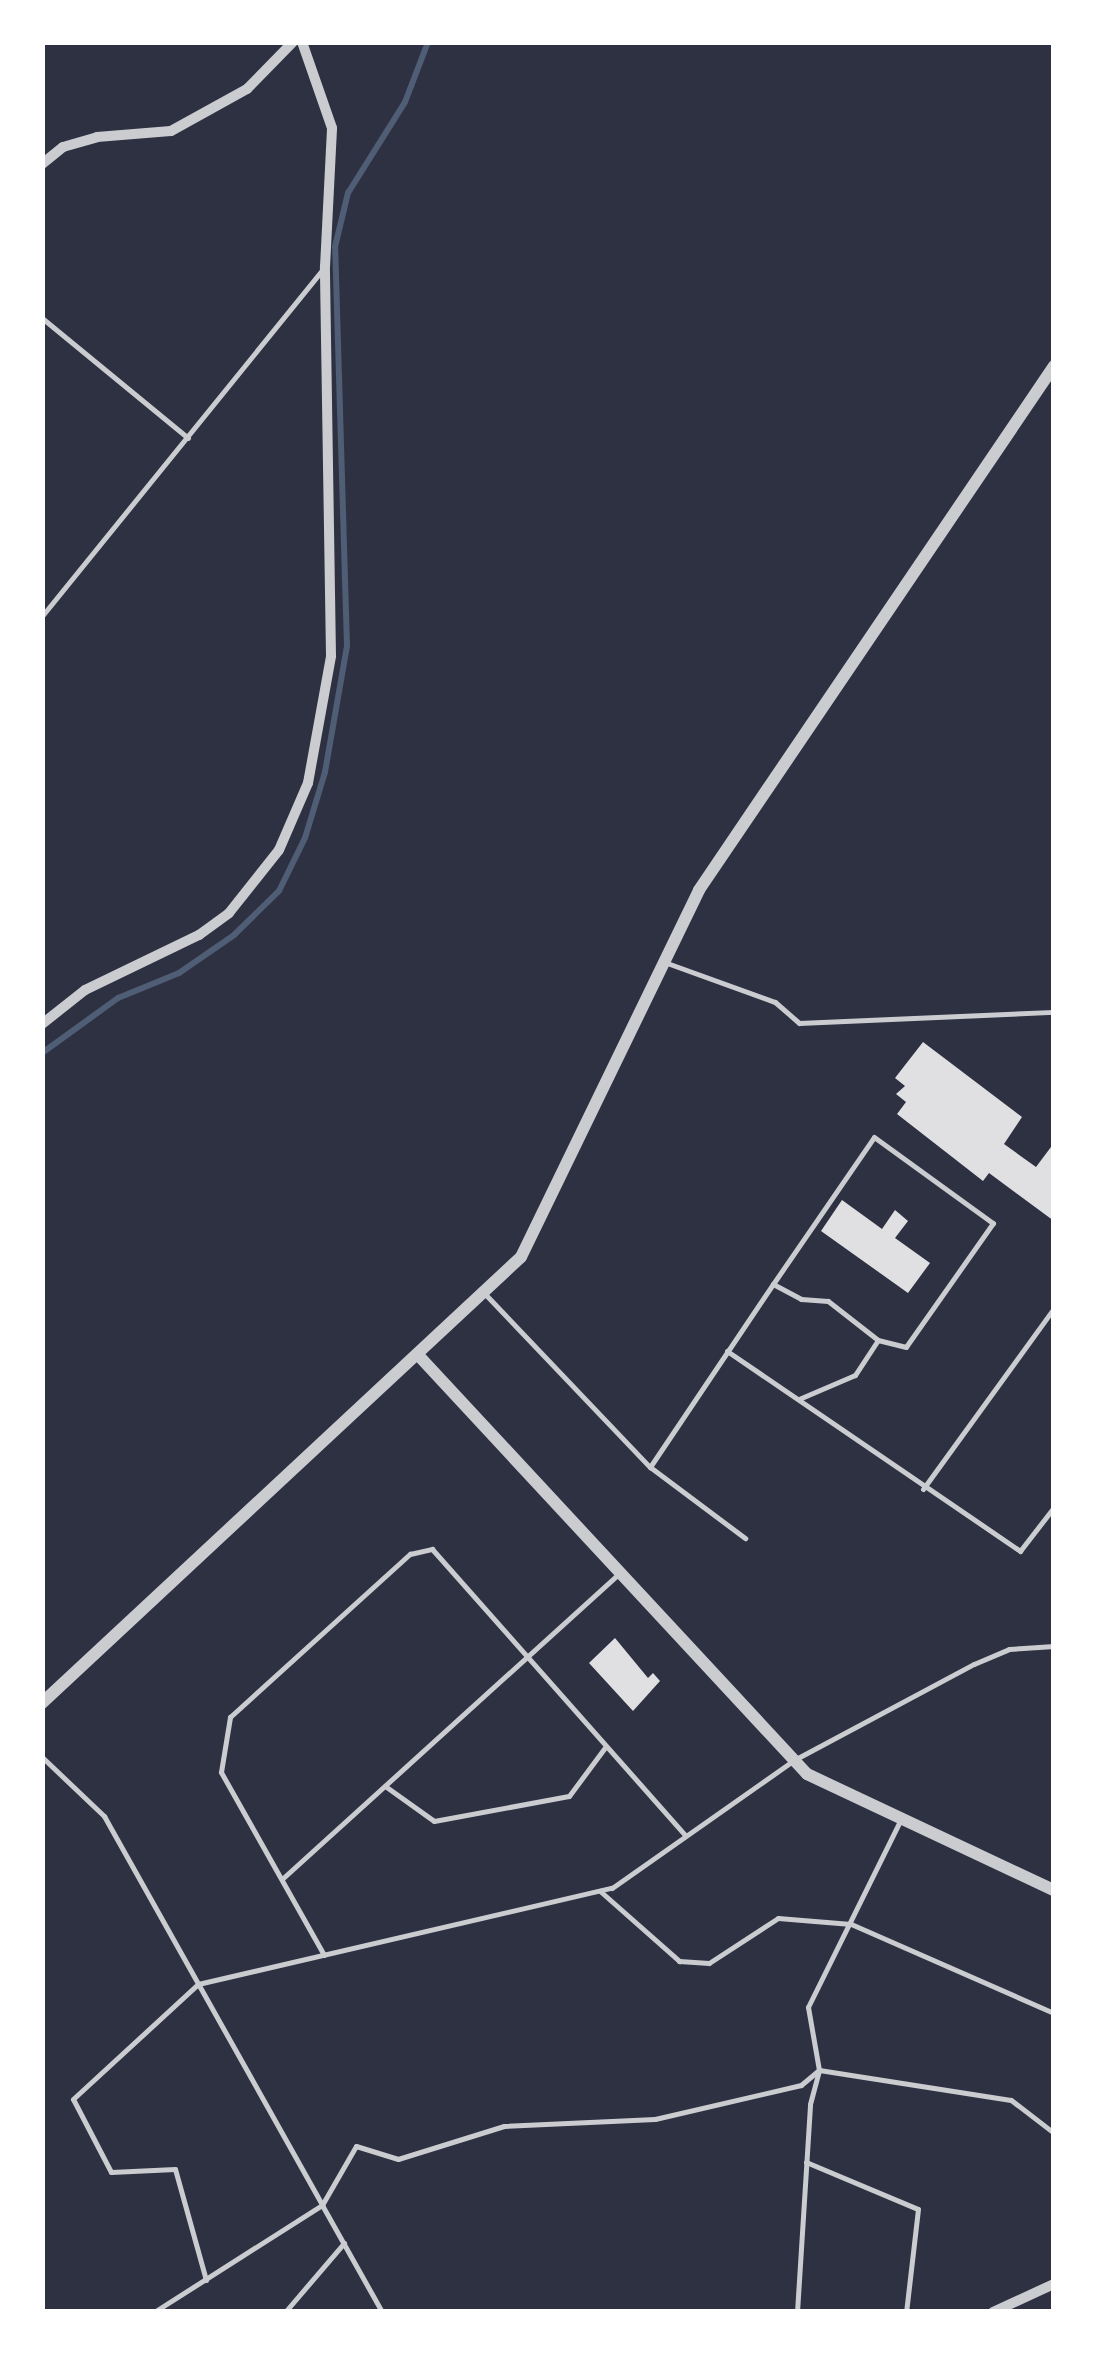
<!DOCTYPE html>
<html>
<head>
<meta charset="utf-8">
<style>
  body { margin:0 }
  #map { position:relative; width:1096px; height:2354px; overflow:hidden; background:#2d3142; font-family:"Alegreya Sans",sans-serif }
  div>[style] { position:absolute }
  .stream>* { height:6px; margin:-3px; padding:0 3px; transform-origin:3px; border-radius:3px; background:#4f5d75 }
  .building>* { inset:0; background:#e0e0e3 }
  .service>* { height:5px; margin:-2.5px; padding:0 2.5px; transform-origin:2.5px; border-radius:2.5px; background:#caccd0 }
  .minor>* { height:10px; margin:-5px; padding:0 5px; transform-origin:5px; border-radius:5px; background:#caccd0 }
  .tertiary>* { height:12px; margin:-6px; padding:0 6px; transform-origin:6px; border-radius:6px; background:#caccd0 }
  span { translate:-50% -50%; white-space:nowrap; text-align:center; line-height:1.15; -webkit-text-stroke:8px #fff; paint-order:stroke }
  .frame { position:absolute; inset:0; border:45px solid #fff; pointer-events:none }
</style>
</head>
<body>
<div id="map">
  <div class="stream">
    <i style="left:42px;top:1053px;width:94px;rotate:-35.9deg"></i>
    <i style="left:118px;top:998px;width:66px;rotate:-22.3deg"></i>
    <i style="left:179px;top:973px;width:67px;rotate:-34.6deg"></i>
    <i style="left:234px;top:935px;width:63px;rotate:-44.4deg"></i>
    <i style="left:279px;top:891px;width:59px;rotate:-63.9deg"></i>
    <i style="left:305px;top:838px;width:69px;rotate:-73.1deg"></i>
    <i style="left:325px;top:772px;width:128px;rotate:-80.1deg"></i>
    <i style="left:347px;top:646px;width:399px;rotate:-91.7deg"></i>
    <i style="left:335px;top:247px;width:56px;rotate:-76.5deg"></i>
    <i style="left:348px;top:193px;width:107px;rotate:-57.9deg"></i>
    <i style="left:405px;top:102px;width:64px;rotate:-69deg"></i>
  </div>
  <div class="building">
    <i style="clip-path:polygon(923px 1042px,1022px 1117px,1004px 1144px,1036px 1167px,1054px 1143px,1054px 1221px,989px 1173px,983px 1181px,897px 1114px,906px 1102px,896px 1094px,905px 1086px,895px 1078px)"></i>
    <i style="clip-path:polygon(842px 1200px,882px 1229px,895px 1210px,908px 1221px,895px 1238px,930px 1263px,908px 1293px,821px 1231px)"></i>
    <i style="clip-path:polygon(615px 1638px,648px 1678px,653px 1673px,660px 1681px,633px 1711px,589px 1663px)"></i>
  </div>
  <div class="service">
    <i style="left:42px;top:318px;width:189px;rotate:39.4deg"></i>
    <i style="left:42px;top:616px;width:447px;rotate:-51deg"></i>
    <i style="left:667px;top:963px;width:115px;rotate:19.9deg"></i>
    <i style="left:775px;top:1002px;width:32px;rotate:41deg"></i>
    <i style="left:799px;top:1023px;width:255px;rotate:-2.5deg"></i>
    <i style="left:773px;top:1284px;width:178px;rotate:-55.5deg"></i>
    <i style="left:874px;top:1137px;width:147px;rotate:35.9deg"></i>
    <i style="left:993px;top:1223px;width:151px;rotate:125.1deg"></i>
    <i style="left:906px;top:1347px;width:29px;rotate:-166deg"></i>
    <i style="left:486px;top:1295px;width:238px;rotate:46.4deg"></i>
    <i style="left:650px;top:1467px;width:119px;rotate:36.8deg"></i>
    <i style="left:727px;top:1351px;width:355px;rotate:34.3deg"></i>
    <i style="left:1020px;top:1551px;width:56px;rotate:-52.3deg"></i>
    <i style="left:650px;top:1467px;width:220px;rotate:-56.1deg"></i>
    <i style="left:773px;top:1284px;width:32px;rotate:28deg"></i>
    <i style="left:801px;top:1299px;width:27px;rotate:4deg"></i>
    <i style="left:828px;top:1301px;width:63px;rotate:38deg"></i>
    <i style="left:878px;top:1340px;width:42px;rotate:123.3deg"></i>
    <i style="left:855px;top:1375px;width:61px;rotate:156.8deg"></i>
    <i style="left:923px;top:1489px;width:223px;rotate:-54.1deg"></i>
    <i style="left:42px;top:1757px;width:86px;rotate:43.6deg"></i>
    <i style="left:104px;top:1816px;width:446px;rotate:60.7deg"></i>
    <i style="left:322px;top:2205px;width:68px;rotate:-60deg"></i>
    <i style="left:356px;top:2146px;width:44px;rotate:17.2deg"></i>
    <i style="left:398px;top:2159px;width:111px;rotate:-17.3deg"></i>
    <i style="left:504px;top:2126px;width:151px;rotate:-2.7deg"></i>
    <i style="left:655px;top:2119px;width:150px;rotate:-13.1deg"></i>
    <i style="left:801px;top:2085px;width:23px;rotate:-40deg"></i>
    <i style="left:819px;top:2070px;width:194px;rotate:8.9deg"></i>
    <i style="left:1011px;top:2100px;width:54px;rotate:37.5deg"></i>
    <i style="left:385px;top:1786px;width:60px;rotate:35.5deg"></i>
    <i style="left:434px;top:1821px;width:137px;rotate:-10.5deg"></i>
    <i style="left:569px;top:1796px;width:62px;rotate:-53.5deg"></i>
    <i style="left:282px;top:1879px;width:454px;rotate:-42.2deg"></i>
    <i style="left:600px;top:1891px;width:106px;rotate:41.5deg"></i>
    <i style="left:679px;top:1961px;width:30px;rotate:4deg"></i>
    <i style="left:709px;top:1963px;width:82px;rotate:-33.1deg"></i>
    <i style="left:778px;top:1918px;width:73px;rotate:4.7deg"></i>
    <i style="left:851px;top:1924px;width:222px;rotate:23.7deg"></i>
    <i style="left:324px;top:1955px;width:210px;rotate:-119.4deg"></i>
    <i style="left:221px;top:1772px;width:56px;rotate:-80.7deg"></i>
    <i style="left:230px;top:1717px;width:243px;rotate:-42.2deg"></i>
    <i style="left:410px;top:1554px;width:23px;rotate:-13deg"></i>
    <i style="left:432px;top:1549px;width:382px;rotate:48.5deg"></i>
    <i style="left:806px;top:2162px;width:121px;rotate:22.8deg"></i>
    <i style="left:918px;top:2209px;width:104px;rotate:96.6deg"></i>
    <i style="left:206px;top:2280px;width:115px;rotate:-105.6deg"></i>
    <i style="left:175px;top:2169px;width:64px;rotate:177.3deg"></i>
    <i style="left:111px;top:2172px;width:82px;rotate:-117.5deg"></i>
    <i style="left:73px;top:2099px;width:170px;rotate:-42.6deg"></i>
    <i style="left:198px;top:1984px;width:425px;rotate:-13.1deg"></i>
    <i style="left:612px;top:1888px;width:223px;rotate:-35.1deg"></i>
    <i style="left:794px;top:1760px;width:204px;rotate:-28.1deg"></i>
    <i style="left:974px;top:1664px;width:38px;rotate:-23deg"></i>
    <i style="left:1009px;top:1649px;width:45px;rotate:-3.8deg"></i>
    <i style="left:154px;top:2312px;width:199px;rotate:-32.5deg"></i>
    <i style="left:322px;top:2205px;width:123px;rotate:60.7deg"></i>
    <i style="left:285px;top:2312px;width:91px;rotate:-49.5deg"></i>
    <i style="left:797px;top:2312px;width:208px;rotate:-86.4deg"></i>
    <i style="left:810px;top:2104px;width:35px;rotate:-75deg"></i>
    <i style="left:819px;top:2070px;width:64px;rotate:-99.9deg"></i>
    <i style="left:808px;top:2007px;width:208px;rotate:-63.7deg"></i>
  </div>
  <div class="minor">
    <i style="left:42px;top:164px;width:27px;rotate:-39deg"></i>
    <i style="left:63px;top:147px;width:35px;rotate:-16deg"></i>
    <i style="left:97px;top:137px;width:74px;rotate:-4.6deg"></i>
    <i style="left:171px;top:131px;width:87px;rotate:-28.9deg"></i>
    <i style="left:247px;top:89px;width:66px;rotate:-45.6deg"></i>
    <i style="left:42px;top:1024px;width:55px;rotate:-38.3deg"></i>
    <i style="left:85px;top:990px;width:127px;rotate:-25.8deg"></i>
    <i style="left:199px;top:935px;width:37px;rotate:-36deg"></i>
    <i style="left:229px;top:913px;width:80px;rotate:-51.6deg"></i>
    <i style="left:279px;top:850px;width:73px;rotate:-66.6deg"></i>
    <i style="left:308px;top:783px;width:129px;rotate:-79.7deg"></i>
    <i style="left:331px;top:656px;width:389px;rotate:-90.9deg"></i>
    <i style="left:325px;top:267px;width:139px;rotate:-87.1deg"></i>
    <i style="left:332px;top:128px;width:91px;rotate:-109.2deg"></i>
    <i style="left:993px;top:2312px;width:67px;rotate:-24.7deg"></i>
  </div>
  <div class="tertiary">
    <i style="left:419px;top:1356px;width:570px;rotate:47.13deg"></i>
    <i style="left:807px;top:1774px;width:273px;rotate:25.2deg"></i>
    <i style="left:42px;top:1703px;width:654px;rotate:-42.96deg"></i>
    <i style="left:521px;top:1257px;width:408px;rotate:-64.1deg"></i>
    <i style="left:699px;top:890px;width:633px;rotate:-55.88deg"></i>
  </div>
  <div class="frame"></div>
</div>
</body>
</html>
